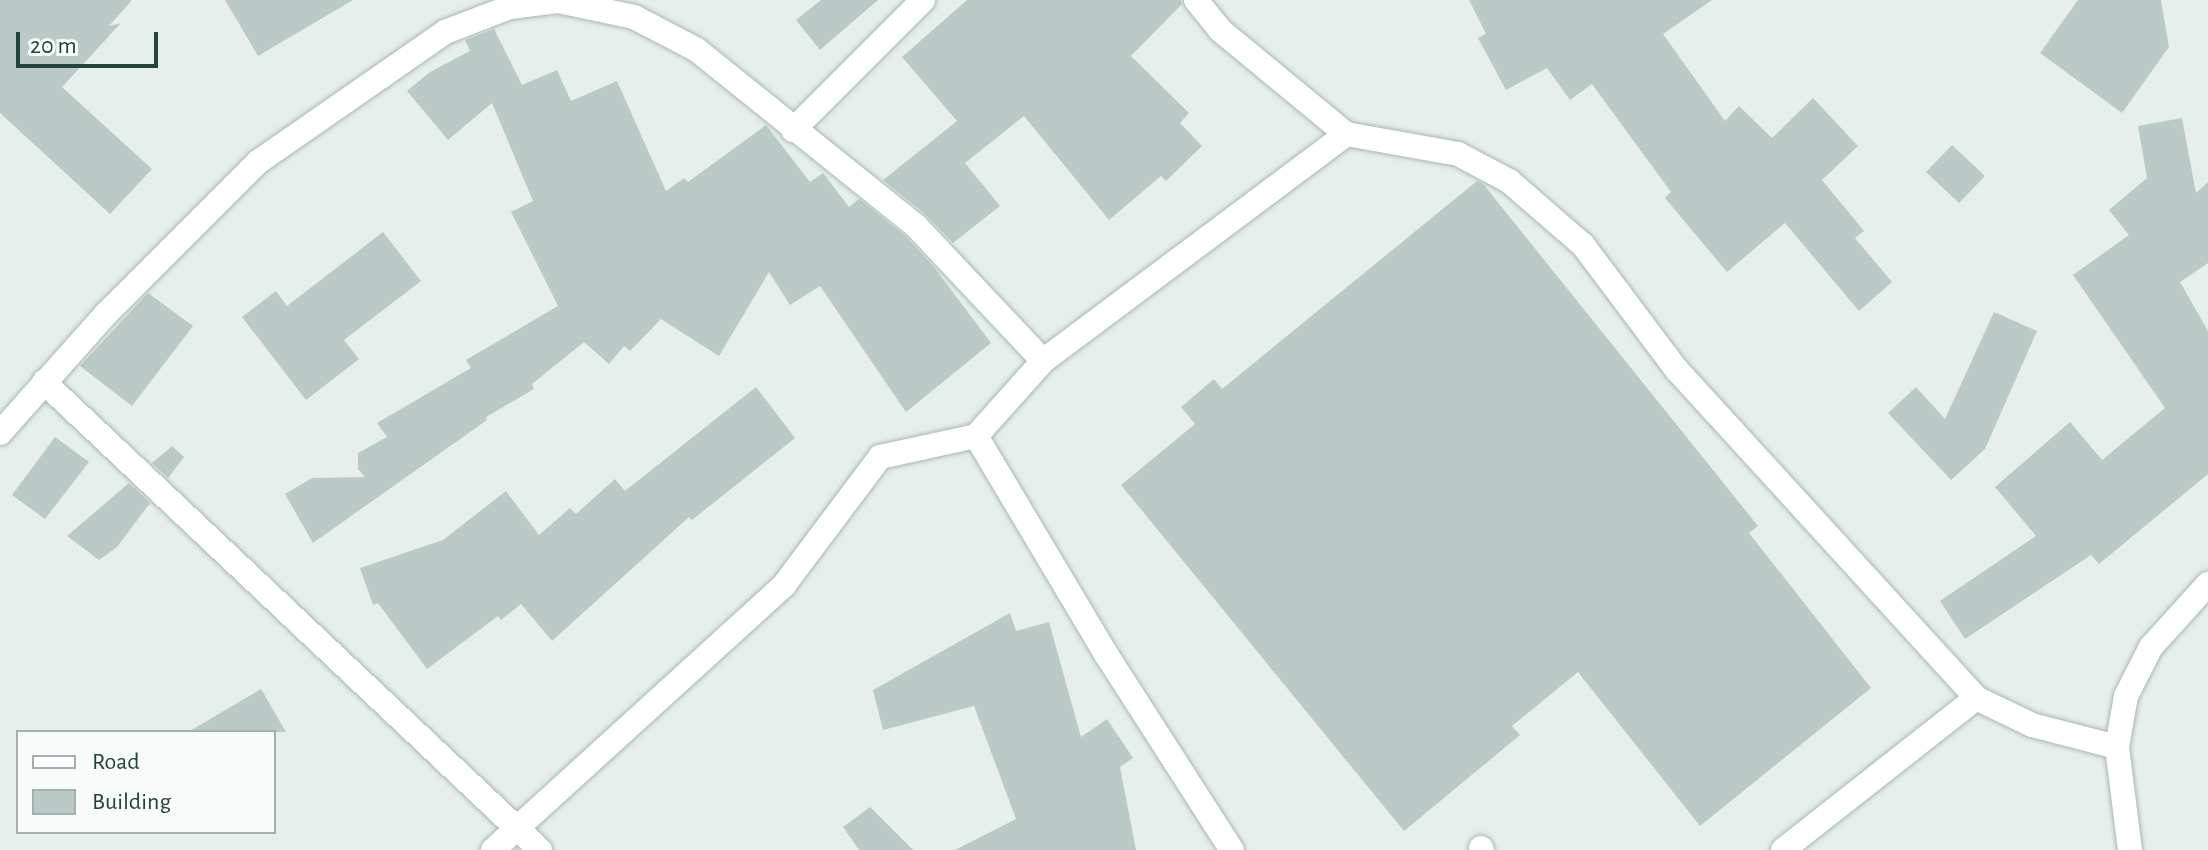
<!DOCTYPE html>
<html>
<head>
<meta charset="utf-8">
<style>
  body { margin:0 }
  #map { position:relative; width:2208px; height:850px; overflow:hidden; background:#e6efec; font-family:"Alegreya Sans",sans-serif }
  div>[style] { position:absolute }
  .building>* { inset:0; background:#bbcac6 }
  .roads { filter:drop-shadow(0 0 2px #a8b8b4) drop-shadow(0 0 2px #a8b8b4) }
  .lane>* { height:24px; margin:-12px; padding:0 12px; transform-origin:12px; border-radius:12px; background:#fff }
  .street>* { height:24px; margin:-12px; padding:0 12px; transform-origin:12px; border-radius:12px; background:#fff }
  span { translate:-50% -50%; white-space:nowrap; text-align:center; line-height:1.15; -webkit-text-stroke:6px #f7fbf9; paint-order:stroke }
  .legend { position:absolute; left:16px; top:730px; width:260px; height:104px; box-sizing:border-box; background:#f7fbf9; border:2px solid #a3b1ae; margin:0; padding:10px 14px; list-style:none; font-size:24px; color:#24423e }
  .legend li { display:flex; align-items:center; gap:16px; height:40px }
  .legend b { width:40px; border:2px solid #a3b1ae }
  .scale { position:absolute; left:16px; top:32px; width:142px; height:36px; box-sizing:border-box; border:4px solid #24423e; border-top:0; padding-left:10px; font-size:24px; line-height:28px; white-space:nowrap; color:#24423e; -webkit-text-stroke:6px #f7fbf9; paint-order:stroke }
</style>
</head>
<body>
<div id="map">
  <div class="building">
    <i style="clip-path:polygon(0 0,132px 0,109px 26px,121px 23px,62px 87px,152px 169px,110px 214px,0 113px)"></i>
    <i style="clip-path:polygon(225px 0,353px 0,258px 56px)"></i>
    <i style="clip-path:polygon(821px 0,878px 0,820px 50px,796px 20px)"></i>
    <i style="clip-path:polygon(967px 0,1181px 0,1182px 4px,1131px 56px,1189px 113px,1180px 123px,1202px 146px,1166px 181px,1161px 176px,1109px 220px,1024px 116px,965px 163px,1000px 206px,953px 243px,924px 213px,883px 180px,957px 121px,902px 57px)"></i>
    <i style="clip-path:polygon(1469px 0,1712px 0,1663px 34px,1725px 121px,1739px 106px,1772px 138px,1813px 98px,1858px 146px,1822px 180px,1864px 231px,1855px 238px,1892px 282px,1859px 311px,1785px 223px,1727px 272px,1665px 198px,1671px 192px,1592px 84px,1570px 100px,1547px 68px,1506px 90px,1478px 38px,1486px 34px)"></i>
    <i style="clip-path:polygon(2078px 0,2161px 0,2169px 47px,2122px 113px,2040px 53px)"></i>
    <i style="clip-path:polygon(494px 29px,522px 85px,557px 70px,571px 101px,617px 81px,666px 191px,684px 178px,688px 182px,766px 125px,810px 182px,823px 173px,849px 207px,859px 199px,905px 236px,934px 267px,991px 343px,906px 412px,820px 286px,790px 305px,769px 272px,719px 356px,661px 319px,630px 351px,624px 346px,609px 364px,584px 342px,532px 384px,534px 389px,486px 417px,487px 420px,313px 543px,285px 494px,312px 478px,365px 477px,358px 469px,358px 453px,387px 437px,377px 423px,471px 368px,466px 360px,558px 306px,511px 212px,533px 201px,492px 103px,448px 140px,407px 91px,430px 72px,470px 51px,465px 40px)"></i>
    <i style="clip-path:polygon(2182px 118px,2196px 193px,2208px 182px,2208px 263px,2180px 282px,2208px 331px,2208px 474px,2099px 564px,2091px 555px,1965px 639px,1940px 601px,2036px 536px,1995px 487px,2070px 422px,2102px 460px,2165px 408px,2073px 275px,2129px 235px,2109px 210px,2147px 178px,2138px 126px)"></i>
    <i style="clip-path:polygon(1952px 145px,1985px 176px,1959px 203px,1926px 172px)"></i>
    <i style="clip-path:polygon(1477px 181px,1484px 185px,1758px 526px,1749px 533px,1871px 688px,1700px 826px,1578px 672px,1512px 726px,1520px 735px,1404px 831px,1121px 485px,1195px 424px,1181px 407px,1214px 379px,1222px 389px)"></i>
    <i style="clip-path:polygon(383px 232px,421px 281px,344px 340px,359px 359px,306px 400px,242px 317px,276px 291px,287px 306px)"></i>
    <i style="clip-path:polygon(148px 293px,193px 326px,132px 406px,80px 366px)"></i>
    <i style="clip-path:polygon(1994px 312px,2037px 331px,1985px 449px,1951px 480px,1888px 413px,1916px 387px,1945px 419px)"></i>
    <i style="clip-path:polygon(756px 387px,795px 438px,692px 520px,689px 517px,552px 641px,521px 604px,501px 620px,498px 616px,427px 669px,378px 603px,373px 605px,360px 568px,443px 540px,506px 491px,539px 535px,570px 508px,576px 514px,615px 479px,625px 491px)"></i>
    <i style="clip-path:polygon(55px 437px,89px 462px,45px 519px,12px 495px)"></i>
    <i style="clip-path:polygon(172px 446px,184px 457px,168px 478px,152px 463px)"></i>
    <i style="clip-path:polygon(129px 483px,150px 503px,117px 547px,99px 560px,67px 536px)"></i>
    <i style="clip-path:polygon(1010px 613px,1016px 631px,1049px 622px,1081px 737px,1107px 719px,1133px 758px,1120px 767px,1136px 850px,955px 850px,1016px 819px,974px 706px,883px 730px,873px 690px)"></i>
    <i style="clip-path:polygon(261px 689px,286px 732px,188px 732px)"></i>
    <i style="clip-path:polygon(870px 807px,913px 850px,859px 850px,843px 827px)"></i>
  </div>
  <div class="roads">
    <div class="lane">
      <i style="left:1481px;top:848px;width:2px;rotate:63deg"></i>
      <i style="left:1783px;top:850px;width:246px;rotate:-38.2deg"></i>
    </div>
    <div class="street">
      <i style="left:1196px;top:0;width:38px;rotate:51deg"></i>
      <i style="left:1220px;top:30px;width:163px;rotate:39.5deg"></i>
      <i style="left:1346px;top:134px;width:114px;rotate:10.1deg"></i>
      <i style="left:1458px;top:154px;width:58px;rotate:27.9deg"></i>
      <i style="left:1509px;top:181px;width:98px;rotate:40.9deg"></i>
      <i style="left:1583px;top:245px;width:156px;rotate:53.1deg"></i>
      <i style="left:1677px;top:370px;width:444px;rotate:47.6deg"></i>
      <i style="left:1976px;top:698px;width:62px;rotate:25.7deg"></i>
      <i style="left:2032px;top:725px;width:88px;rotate:14.5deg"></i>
      <i style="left:793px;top:130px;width:184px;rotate:-45deg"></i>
      <i style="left:44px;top:382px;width:682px;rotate:43.34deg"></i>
      <i style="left:0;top:433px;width:159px;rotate:-48.3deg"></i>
      <i style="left:106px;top:314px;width:215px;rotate:-45deg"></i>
      <i style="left:258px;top:162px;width:228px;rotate:-34.8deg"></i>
      <i style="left:445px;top:32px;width:70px;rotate:-21deg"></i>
      <i style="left:510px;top:7px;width:48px;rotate:-7.1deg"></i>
      <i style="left:558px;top:1px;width:78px;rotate:11.9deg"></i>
      <i style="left:634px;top:17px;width:71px;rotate:27.6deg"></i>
      <i style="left:697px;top:50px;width:280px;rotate:38.8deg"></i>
      <i style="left:915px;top:225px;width:187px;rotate:46.7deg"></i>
      <i style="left:976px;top:436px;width:254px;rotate:59.2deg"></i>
      <i style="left:1106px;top:654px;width:233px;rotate:57.3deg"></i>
      <i style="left:493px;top:850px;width:394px;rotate:-42.3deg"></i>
      <i style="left:784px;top:585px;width:160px;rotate:-53.1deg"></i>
      <i style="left:880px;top:457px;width:98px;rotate:-12.3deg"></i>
      <i style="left:976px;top:436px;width:101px;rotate:-48.2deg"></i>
      <i style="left:1043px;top:361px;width:379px;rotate:-36.8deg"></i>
      <i style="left:2130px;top:850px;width:104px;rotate:-97.2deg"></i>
      <i style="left:2117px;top:747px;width:52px;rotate:-80deg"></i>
      <i style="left:2126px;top:696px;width:55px;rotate:-63deg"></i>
      <i style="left:2151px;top:647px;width:85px;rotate:-47.9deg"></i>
    </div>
  </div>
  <ul class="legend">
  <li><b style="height:10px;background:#fff"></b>Road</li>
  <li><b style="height:22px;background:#bbcac6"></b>Building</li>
  </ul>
  <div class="scale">20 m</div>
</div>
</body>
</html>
